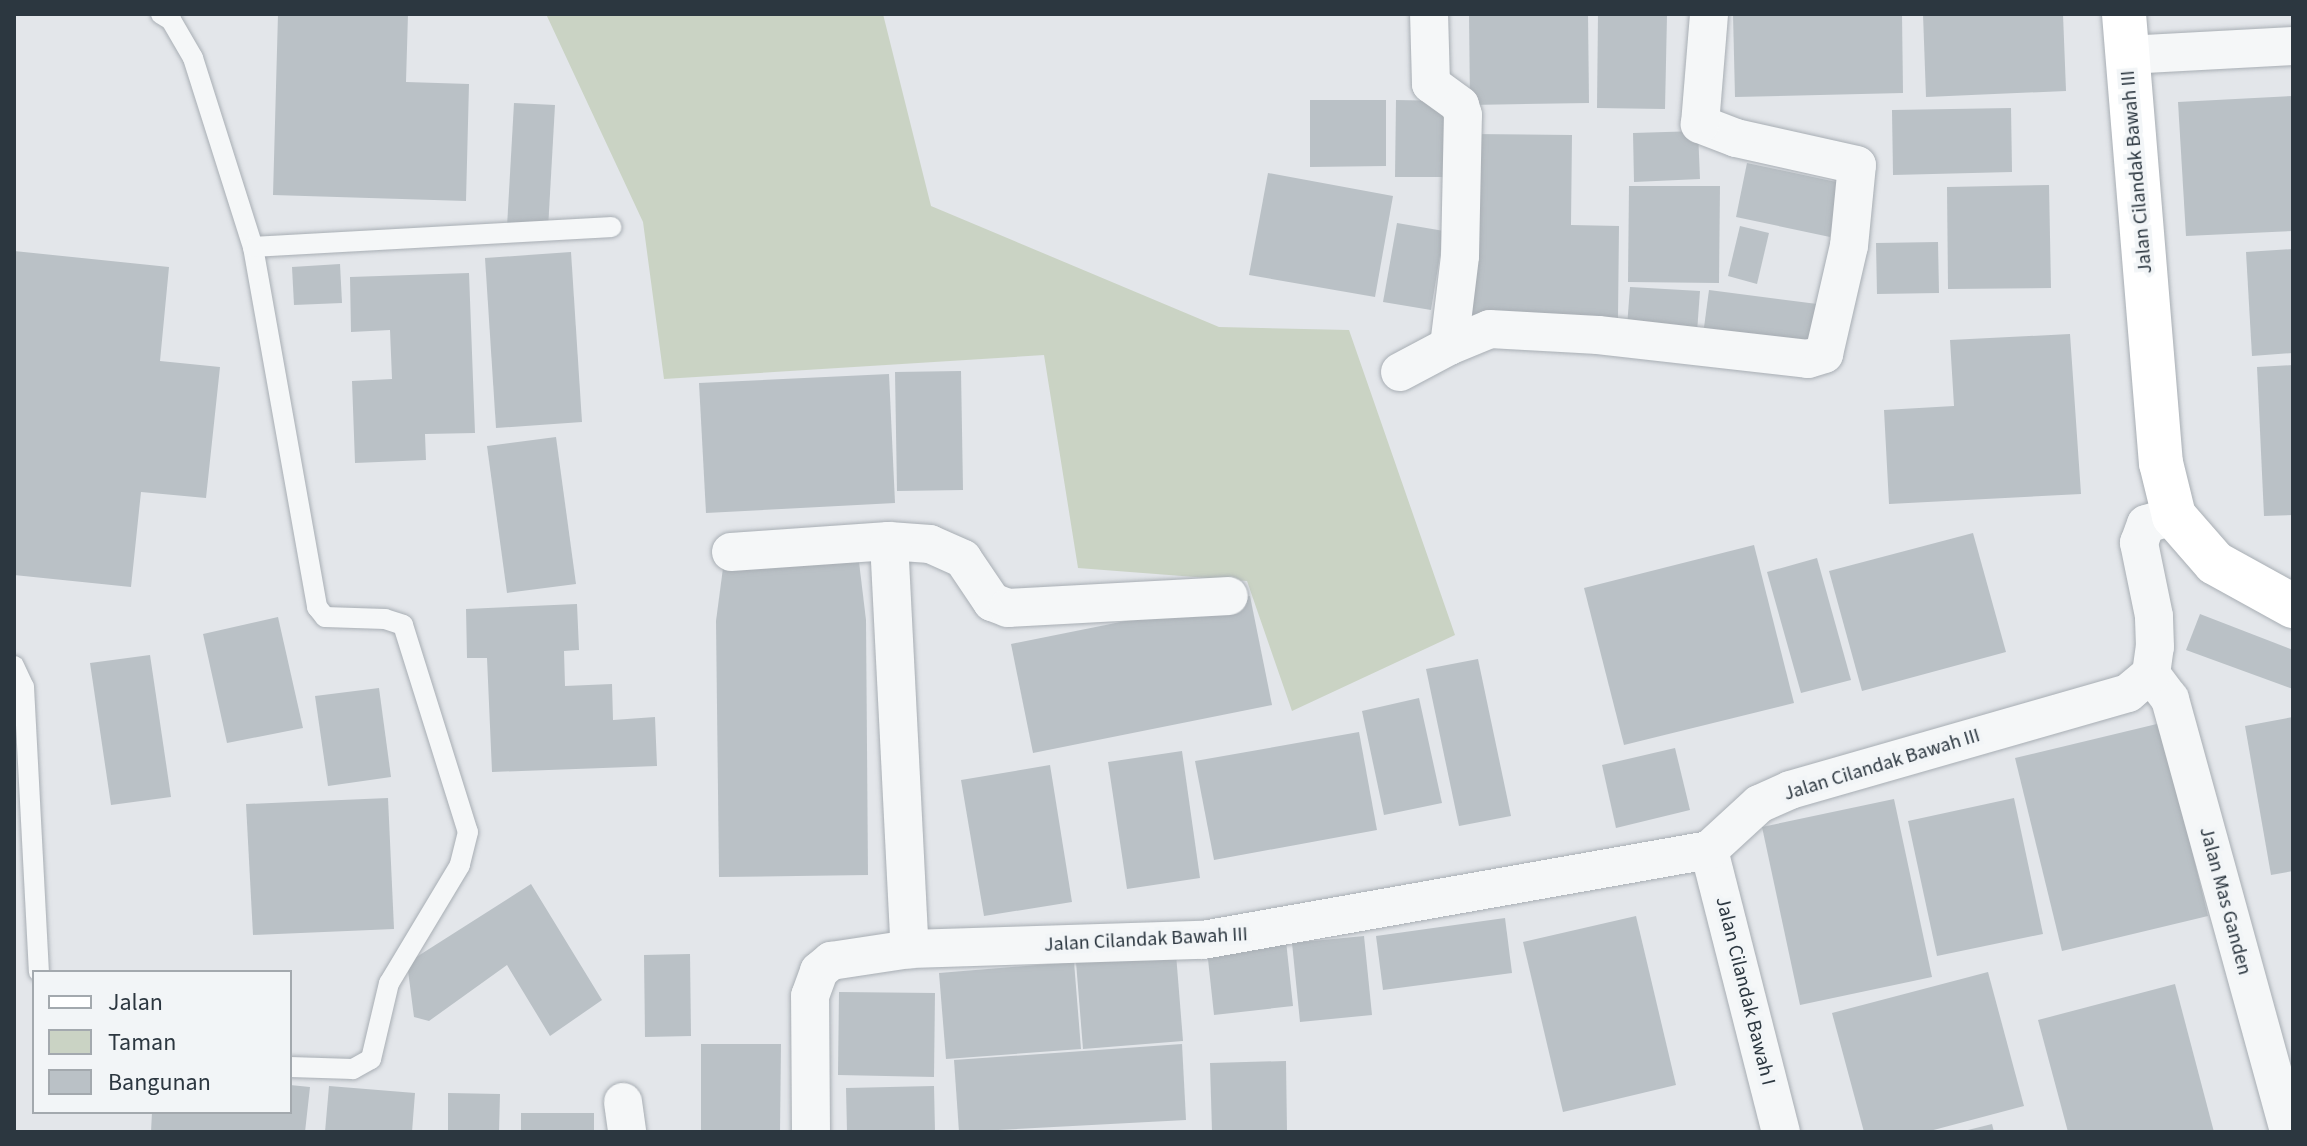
<!DOCTYPE html>
<html>
<head>
<meta charset="utf-8">
<style>
  body { margin:0 }
  #map { position:relative; width:2307px; height:1146px; overflow:hidden; background:#e3e6ea; font-family:"Source Sans 3",sans-serif }
  div>[style] { position:absolute }
  .green>* { inset:0; background:#cad3c4 }
  .building>* { inset:0; background:#bac1c6 }
  .roads { filter:drop-shadow(0 0 2px #a8aeb4) drop-shadow(0 0 2px #a8aeb4) }
  .lane>* { height:20px; margin:-10px; padding:0 10px; transform-origin:10px; border-radius:10px; background:#f5f7f8 }
  .street>* { height:38px; margin:-19px; padding:0 19px; transform-origin:19px; border-radius:19px; background:#f5f7f8 }
  .secondary>* { height:44px; margin:-22px; padding:0 22px; transform-origin:22px; border-radius:22px; background:#fff }
  span { translate:-50% -50%; white-space:nowrap; text-align:center; line-height:1.15; -webkit-text-stroke:8px #f2f5f7; paint-order:stroke }
  .street-label { font-size:20px; color:#2c3740 }
  .frame { position:absolute; inset:0; border:16px solid #2c3740; pointer-events:none }
  .legend { position:absolute; left:32px; top:970px; width:260px; height:144px; box-sizing:border-box; background:#f2f5f7; border:2px solid #a3a9ae; margin:0; padding:10px 14px; list-style:none; font-size:24px; color:#2c3740 }
  .legend li { display:flex; align-items:center; gap:16px; height:40px }
  .legend b { width:40px; border:2px solid #a3a9ae }
</style>
</head>
<body>
<div id="map">
  <div class="green">
    <i style="clip-path:polygon(546px 14px,883px 14px,931px 206px,1219px 327px,1349px 330px,1455px 635px,1292px 711px,1247px 581px,1078px 568px,1044px 355px,664px 379px,643px 222px)"></i>
  </div>
  <div class="building">
    <i style="clip-path:polygon(278px 14px,408px 14px,406px 82px,469px 84px,466px 201px,273px 195px)"></i>
    <i style="clip-path:polygon(1469px 14px,1588px 14px,1589px 103px,1470px 105px)"></i>
    <i style="clip-path:polygon(1598px 14px,1667px 15px,1665px 109px,1597px 108px)"></i>
    <i style="clip-path:polygon(1733px 14px,1902px 14px,1903px 93px,1735px 97px)"></i>
    <i style="clip-path:polygon(1923px 14px,2063px 14px,2066px 91px,1926px 97px)"></i>
    <i style="clip-path:polygon(2293px 96px,2293px 231px,2186px 236px,2178px 102px)"></i>
    <i style="clip-path:polygon(1310px 100px,1386px 100px,1386px 166px,1310px 167px)"></i>
    <i style="clip-path:polygon(1396px 100px,1450px 101px,1449px 177px,1395px 177px)"></i>
    <i style="clip-path:polygon(514px 103px,555px 105px,548px 229px,507px 227px)"></i>
    <i style="clip-path:polygon(2011px 108px,2012px 172px,1893px 175px,1892px 110px)"></i>
    <i style="clip-path:polygon(1698px 131px,1700px 179px,1634px 182px,1633px 133px)"></i>
    <i style="clip-path:polygon(1472px 134px,1572px 135px,1571px 225px,1619px 226px,1618px 318px,1469px 316px)"></i>
    <i style="clip-path:polygon(1747px 163px,1841px 183px,1830px 237px,1736px 217px)"></i>
    <i style="clip-path:polygon(1268px 173px,1393px 196px,1375px 297px,1249px 275px)"></i>
    <i style="clip-path:polygon(2049px 185px,2051px 288px,1948px 289px,1947px 187px)"></i>
    <i style="clip-path:polygon(1629px 186px,1720px 186px,1719px 283px,1628px 282px)"></i>
    <i style="clip-path:polygon(1397px 223px,1444px 231px,1431px 310px,1383px 302px)"></i>
    <i style="clip-path:polygon(1740px 226px,1769px 233px,1757px 284px,1728px 276px)"></i>
    <i style="clip-path:polygon(1938px 242px,1939px 293px,1877px 294px,1876px 243px)"></i>
    <i style="clip-path:polygon(2293px 249px,2293px 353px,2252px 356px,2246px 252px)"></i>
    <i style="clip-path:polygon(14px 251px,169px 267px,160px 361px,220px 367px,206px 498px,141px 492px,131px 587px,14px 575px)"></i>
    <i style="clip-path:polygon(571px 252px,582px 422px,496px 428px,485px 258px)"></i>
    <i style="clip-path:polygon(340px 264px,342px 303px,294px 305px,292px 267px)"></i>
    <i style="clip-path:polygon(469px 273px,475px 433px,425px 434px,426px 460px,355px 463px,352px 381px,392px 379px,390px 330px,351px 332px,350px 277px)"></i>
    <i style="clip-path:polygon(1630px 287px,1700px 291px,1697px 332px,1627px 327px)"></i>
    <i style="clip-path:polygon(1709px 290px,1825px 305px,1820px 350px,1703px 335px)"></i>
    <i style="clip-path:polygon(2070px 334px,2081px 494px,1889px 504px,1884px 410px,1954px 406px,1950px 340px)"></i>
    <i style="clip-path:polygon(2293px 365px,2293px 515px,2264px 516px,2257px 367px)"></i>
    <i style="clip-path:polygon(961px 371px,963px 490px,897px 491px,895px 372px)"></i>
    <i style="clip-path:polygon(889px 374px,895px 503px,706px 513px,699px 383px)"></i>
    <i style="clip-path:polygon(556px 437px,576px 584px,507px 593px,487px 446px)"></i>
    <i style="clip-path:polygon(1973px 533px,2006px 652px,1862px 691px,1829px 571px)"></i>
    <i style="clip-path:polygon(1754px 545px,1794px 703px,1624px 745px,1584px 588px)"></i>
    <i style="clip-path:polygon(1817px 558px,1851px 680px,1801px 693px,1767px 572px)"></i>
    <i style="clip-path:polygon(859px 562px,866px 620px,868px 875px,719px 877px,716px 621px,723px 568px)"></i>
    <i style="clip-path:polygon(1250px 596px,1272px 705px,1033px 753px,1011px 644px)"></i>
    <i style="clip-path:polygon(577px 604px,579px 650px,564px 651px,565px 686px,612px 684px,613px 720px,655px 717px,657px 766px,492px 772px,487px 658px,467px 658px,466px 609px)"></i>
    <i style="clip-path:polygon(2200px 614px,2293px 650px,2293px 689px,2186px 650px)"></i>
    <i style="clip-path:polygon(278px 617px,303px 728px,227px 743px,203px 634px)"></i>
    <i style="clip-path:polygon(150px 655px,171px 797px,111px 805px,90px 663px)"></i>
    <i style="clip-path:polygon(1478px 659px,1511px 816px,1459px 826px,1426px 669px)"></i>
    <i style="clip-path:polygon(379px 688px,391px 777px,328px 786px,315px 696px)"></i>
    <i style="clip-path:polygon(1419px 698px,1442px 803px,1384px 815px,1362px 711px)"></i>
    <i style="clip-path:polygon(2293px 717px,2293px 871px,2271px 875px,2245px 726px)"></i>
    <i style="clip-path:polygon(2161px 723px,2208px 916px,2062px 951px,2015px 758px)"></i>
    <i style="clip-path:polygon(1359px 732px,1377px 830px,1214px 860px,1195px 761px)"></i>
    <i style="clip-path:polygon(1675px 748px,1690px 810px,1616px 828px,1602px 765px)"></i>
    <i style="clip-path:polygon(1182px 751px,1200px 878px,1127px 889px,1108px 762px)"></i>
    <i style="clip-path:polygon(1050px 765px,1072px 902px,984px 916px,961px 780px)"></i>
    <i style="clip-path:polygon(388px 798px,394px 929px,253px 935px,246px 804px)"></i>
    <i style="clip-path:polygon(2014px 798px,2043px 934px,1937px 956px,1908px 821px)"></i>
    <i style="clip-path:polygon(1894px 799px,1932px 977px,1800px 1005px,1762px 827px)"></i>
    <i style="clip-path:polygon(531px 884px,602px 1000px,550px 1036px,507px 965px,429px 1021px,414px 1017px,407px 963px)"></i>
    <i style="clip-path:polygon(1636px 916px,1676px 1085px,1563px 1112px,1523px 942px)"></i>
    <i style="clip-path:polygon(1505px 918px,1512px 973px,1383px 990px,1376px 936px)"></i>
    <i style="clip-path:polygon(1364px 936px,1372px 1015px,1300px 1022px,1292px 943px)"></i>
    <i style="clip-path:polygon(1286px 941px,1293px 1006px,1214px 1015px,1207px 950px)"></i>
    <i style="clip-path:polygon(690px 954px,691px 1036px,645px 1037px,644px 955px)"></i>
    <i style="clip-path:polygon(1176px 954px,1183px 1041px,1083px 1049px,1076px 962px)"></i>
    <i style="clip-path:polygon(1074px 962px,1081px 1049px,946px 1059px,939px 973px)"></i>
    <i style="clip-path:polygon(1988px 972px,2024px 1106px,1926px 1132px,1864px 1132px,1832px 1013px)"></i>
    <i style="clip-path:polygon(2175px 984px,2214px 1132px,2068px 1132px,2038px 1020px)"></i>
    <i style="clip-path:polygon(839px 992px,935px 993px,934px 1077px,838px 1075px)"></i>
    <i style="clip-path:polygon(701px 1044px,781px 1044px,780px 1132px,701px 1132px)"></i>
    <i style="clip-path:polygon(1182px 1044px,1186px 1120px,959px 1132px,954px 1060px)"></i>
    <i style="clip-path:polygon(1286px 1061px,1287px 1132px,1212px 1132px,1210px 1063px)"></i>
    <i style="clip-path:polygon(290px 1085px,310px 1087px,305px 1132px,151px 1132px,152px 1112px,290px 1112px)"></i>
    <i style="clip-path:polygon(329px 1086px,415px 1093px,412px 1132px,325px 1132px)"></i>
    <i style="clip-path:polygon(934px 1086px,935px 1132px,847px 1132px,846px 1088px)"></i>
    <i style="clip-path:polygon(448px 1093px,500px 1094px,499px 1132px,448px 1132px)"></i>
    <i style="clip-path:polygon(521px 1113px,594px 1113px,594px 1132px,521px 1132px)"></i>
    <i style="clip-path:polygon(1992px 1124px,1994px 1132px,1964px 1132px,1964px 1131px)"></i>
  </div>
  <div class="roads">
    <div class="lane">
      <i style="left:161px;top:14px;width:12px;rotate:31deg"></i>
      <i style="left:171px;top:20px;width:44px;rotate:59.9deg"></i>
      <i style="left:193px;top:58px;width:198px;rotate:72.4deg"></i>
      <i style="left:253px;top:247px;width:366px;rotate:79.9deg"></i>
      <i style="left:317px;top:607px;width:13px;rotate:51deg"></i>
      <i style="left:325px;top:617px;width:60px;rotate:1.9deg"></i>
      <i style="left:385px;top:619px;width:19px;rotate:18deg"></i>
      <i style="left:403px;top:625px;width:217px;rotate:72.6deg"></i>
      <i style="left:468px;top:832px;width:34px;rotate:104deg"></i>
      <i style="left:460px;top:865px;width:138px;rotate:121deg"></i>
      <i style="left:389px;top:983px;width:78px;rotate:103.3deg"></i>
      <i style="left:371px;top:1059px;width:21px;rotate:151deg"></i>
      <i style="left:353px;top:1069px;width:63px;rotate:-178.2deg"></i>
      <i style="left:253px;top:247px;width:359px;rotate:-3.2deg"></i>
      <i style="left:14px;top:666px;width:23px;rotate:65deg"></i>
      <i style="left:24px;top:687px;width:285px;rotate:87deg"></i>
    </div>
    <div class="street">
      <i style="left:2127px;top:55px;width:166px;rotate:-3.1deg"></i>
      <i style="left:1449px;top:346px;width:44px;rotate:-22.5deg"></i>
      <i style="left:1490px;top:329px;width:108px;rotate:3.2deg"></i>
      <i style="left:1598px;top:335px;width:211px;rotate:6.5deg"></i>
      <i style="left:1808px;top:359px;width:17px;rotate:-17deg"></i>
      <i style="left:1824px;top:354px;width:111px;rotate:-77deg"></i>
      <i style="left:1849px;top:246px;width:81px;rotate:-84.4deg"></i>
      <i style="left:1857px;top:165px;width:124px;rotate:-167.4deg"></i>
      <i style="left:1736px;top:138px;width:39px;rotate:-159deg"></i>
      <i style="left:1700px;top:124px;width:110px;rotate:-85.3deg"></i>
      <i style="left:1400px;top:372px;width:55px;rotate:-28deg"></i>
      <i style="left:1449px;top:346px;width:91px;rotate:-83deg"></i>
      <i style="left:1460px;top:256px;width:141px;rotate:-88.8deg"></i>
      <i style="left:1463px;top:115px;width:10px;rotate:-107deg"></i>
      <i style="left:1460px;top:105px;width:36px;rotate:-144deg"></i>
      <i style="left:1431px;top:84px;width:70px;rotate:-91.6deg"></i>
      <i style="left:889px;top:541px;width:409px;rotate:87.1deg"></i>
      <i style="left:731px;top:552px;width:158px;rotate:-4deg"></i>
      <i style="left:889px;top:541px;width:41px;rotate:4.2deg"></i>
      <i style="left:930px;top:544px;width:36px;rotate:24deg"></i>
      <i style="left:963px;top:559px;width:52px;rotate:56deg"></i>
      <i style="left:992px;top:602px;width:17px;rotate:21deg"></i>
      <i style="left:1008px;top:608px;width:221px;rotate:-3.1deg"></i>
      <i style="left:2151px;top:674px;width:31px;rotate:53deg"></i>
      <i style="left:2170px;top:699px;width:449px;rotate:74.6deg"></i>
      <i style="left:1709px;top:850px;width:291px;rotate:75.7deg"></i>
      <i style="left:623px;top:1102px;width:30px;rotate:82deg"></i>
      <i style="left:811px;top:1132px;width:136px;rotate:-90.4deg"></i>
      <i style="left:810px;top:996px;width:27px;rotate:-70deg"></i>
      <i style="left:819px;top:971px;width:16px;rotate:-40deg"></i>
      <i style="left:831px;top:961px;width:80px;rotate:-8.6deg"></i>
      <i style="left:910px;top:949px;width:293px;rotate:-1.8deg"></i>
      <i style="left:1203px;top:940px;width:514px;rotate:-10.09deg"></i>
      <i style="left:1709px;top:850px;width:68px;rotate:-42.6deg"></i>
      <i style="left:1759px;top:804px;width:34px;rotate:-24deg"></i>
      <i style="left:1790px;top:790px;width:352px;rotate:-16deg"></i>
      <i style="left:2128px;top:693px;width:30px;rotate:-40deg"></i>
      <i style="left:2151px;top:674px;width:27px;rotate:-82deg"></i>
      <i style="left:2155px;top:647px;width:31px;rotate:-92deg"></i>
      <i style="left:2154px;top:616px;width:75px;rotate:-101.6deg"></i>
      <i style="left:2139px;top:543px;width:20px;rotate:-70deg"></i>
      <i style="left:2146px;top:524px;width:29px;rotate:-16deg"></i>
    </div>
    <div class="secondary">
      <i style="left:2124px;top:14px;width:451px;rotate:85.3deg"></i>
      <i style="left:2161px;top:463px;width:55px;rotate:76.2deg"></i>
      <i style="left:2174px;top:516px;width:62px;rotate:48.9deg"></i>
      <i style="left:2215px;top:563px;width:89px;rotate:28.9deg"></i>
    </div>
  </div>
  <div class="street-label">
    <span style="left:2137px;top:172px;rotate:-95deg">Jalan Cilandak Bawah III</span>
    <span style="left:1882px;top:765px;rotate:-17deg">Jalan Cilandak Bawah III</span>
    <span style="left:2225px;top:901px;rotate:75deg">Jalan Mas Ganden</span>
    <span style="left:1146px;top:940px;rotate:-3deg">Jalan Cilandak Bawah III</span>
    <span style="left:1745px;top:991px;rotate:76deg">Jalan Cilandak Bawah I</span>
  </div>
  <div class="frame"></div>
  <ul class="legend">
  <li><b style="height:10px;background:#fff"></b>Jalan</li>
  <li><b style="height:22px;background:#cad3c4"></b>Taman</li>
  <li><b style="height:22px;background:#bac1c6"></b>Bangunan</li>
  </ul>
</div>
</body>
</html>
